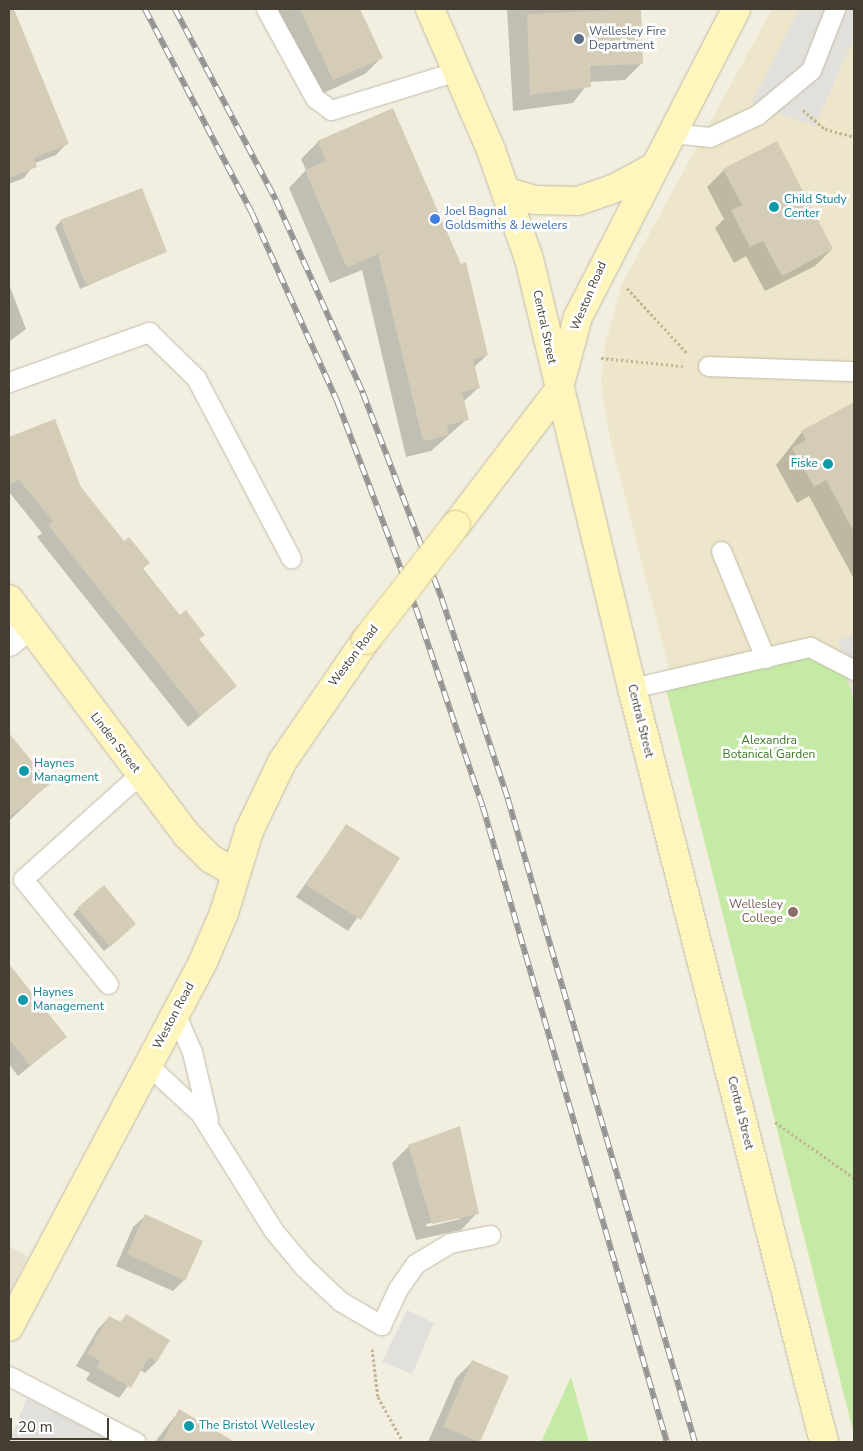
<!DOCTYPE html>
<html>
<head>
<meta charset="utf-8">
<style>
  body { margin:0 }
  #map { position:relative; width:863px; height:1451px; overflow:hidden; background:#f2efe1; font-family:"Nunito Sans",sans-serif }
  div>[style] { position:absolute }
  .residential>* { inset:0; background:#e7e2cf }
  .education>* { inset:0; background:#ede6ca }
  .green>* { inset:0; background:#c5eaa6 }
  .parking>* { inset:0; background:#e2e0db }
  .shadow>* { inset:0; background:#0003 }
  .building>* { inset:0; background:#d4ccb6 }
  .path>* { height:3px; margin-top:-1.5px; transform-origin:0; background:repeating-linear-gradient(90deg,#c1b594 0 2.5px,transparent 0 5px) }
  .roads { filter:drop-shadow(0 0 1px #c1bba6) drop-shadow(0 0 1px #c1bba6) }
  .lane>* { height:19px; margin:-9.5px; padding:0 9.5px; transform-origin:9.5px; border-radius:9.5px; background:#fff }
  .street>* { height:28px; margin:-14px; padding:0 14px; transform-origin:14px; border-radius:14px; background:#fff }
  .secondary>* { height:28px; margin:-14px; padding:0 14px; transform-origin:14px; border-radius:14px; background:#fff6be }
  .rail>* { height:5.5px; margin-top:-2.75px; transform-origin:0; background:repeating-linear-gradient(90deg,#fff 0 11px,#939393 0 22px); box-sizing:border-box; border-block:1px solid #939393 }
  .bridges { filter:drop-shadow(0 0 1px #d5ca8d) drop-shadow(0 0 1px #d5ca8d) }
  .secondary-bridge>* { height:28px; margin:-14px; padding:0 14px; transform-origin:14px; border-radius:14px; background:#fff6be }
  .dots>* { width:14px; height:14px; translate:-50% -50%; box-sizing:border-box; border:2px solid #fff; border-radius:50% }
  span { translate:-50% -50%; white-space:nowrap; text-align:center; line-height:1.15; -webkit-text-stroke:5px #fff; paint-order:stroke }
  .service-label { font-size:12px; color:#4e5e75 }
  .left { translate:0 -50%; text-align:left }
  .culture-label { font-size:12px; color:#0d838f }
  .right { translate:-100% -50%; text-align:right }
  .shop-label { font-size:12px; color:#366cbe }
  .street-label { font-size:12px; color:#443e32 }
  .park-label { font-size:12px; color:#3a7822 }
  .education-label { font-size:12px; color:#785e54 }
  .frame { position:absolute; inset:0; border:10px solid #443e32; pointer-events:none }
  .scale { position:absolute; left:10px; top:1418px; width:99px; height:22px; box-sizing:border-box; border:2px solid #443e32; border-top:0; padding-left:6px; font-size:15px; line-height:18px; white-space:nowrap; color:#443e32; -webkit-text-stroke:4px #fff; paint-order:stroke }
</style>
</head>
<body>
<div id="map">
  <div class="residential">
    <i style="clip-path:polygon(9px 1246px,28px 1257px,9px 1294px)"></i>
  </div>
  <div class="education">
    <i style="clip-path:polygon(772px 9px,854px 9px,854px 1386px,610px 439px,601px 384px,605px 345px,622px 284px)"></i>
  </div>
  <div class="green">
    <i style="clip-path:polygon(810px 647px,843px 664px,854px 702px,854px 1435px,664px 681px)"></i>
    <i style="clip-path:polygon(571px 1377px,589px 1442px,541px 1442px)"></i>
  </div>
  <div class="parking">
    <i style="clip-path:polygon(799px 9px,854px 9px,854px 38px,815px 126px,751px 104px)"></i>
    <i style="clip-path:polygon(854px 635px,854px 700px,838px 640px)"></i>
    <i style="clip-path:polygon(407px 1310px,434px 1323px,412px 1374px,382px 1362px)"></i>
    <i style="clip-path:polygon(27px 1398px,114px 1442px,9px 1442px)"></i>
  </div>
  <div class="shadow">
    <i style="clip-path:polygon(278px 9px,359px 9px,381px 58px,365px 74px,317px 96px)"></i>
    <i style="clip-path:polygon(507px 9px,610px 9px,642px 63px,625px 80px,589px 82px,573px 103px,513px 111px)"></i>
    <i style="clip-path:polygon(21px 28px,67px 143px,56px 155px,35px 163px,24px 178px,9px 184px,9px 33px)"></i>
    <i style="clip-path:polygon(318px 142px,487px 355px,474px 367px,479px 387px,463px 402px,467px 419px,431px 451px,406px 457px,362px 270px,330px 283px,289px 188px,306px 170px,301px 159px)"></i>
    <i style="clip-path:polygon(724px 170px,832px 249px,815px 266px,765px 291px,746px 256px,734px 263px,715px 228px,724px 219px,707px 187px)"></i>
    <i style="clip-path:polygon(61px 221px,166px 251px,80px 289px,55px 227px)"></i>
    <i style="clip-path:polygon(10px 287px,26px 329px,9px 342px,9px 287px)"></i>
    <i style="clip-path:polygon(854px 404px,854px 579px,809px 496px,797px 503px,776px 465px,802px 432px)"></i>
    <i style="clip-path:polygon(54px 421px,80px 488px,235px 686px,188px 727px,37px 537px,42px 533px,9px 492px,9px 438px)"></i>
    <i style="clip-path:polygon(21px 750px,48px 784px,9px 821px,9px 760px)"></i>
    <i style="clip-path:polygon(347px 825px,399px 859px,348px 931px,296px 897px)"></i>
    <i style="clip-path:polygon(78px 909px,129px 930px,104px 951px,73px 914px)"></i>
    <i style="clip-path:polygon(9px 966px,65px 1037px,18px 1076px,9px 1064px)"></i>
    <i style="clip-path:polygon(evenodd,409px 1146px,477px 1213px,461px 1230px,416px 1240px,392px 1163px,409px 1146px,460px 1217px,460px 1219px,427px 1227px,426px 1224px,460px 1217px)"></i>
    <i style="clip-path:polygon(145px 1216px,184px 1280px,173px 1291px,116px 1266px,133px 1227px)"></i>
    <i style="clip-path:polygon(126px 1316px,156px 1362px,145px 1373px,140px 1370px,119px 1398px,86px 1380px,90px 1373px,76px 1366px,98px 1329px,109px 1317px,119px 1323px)"></i>
    <i style="clip-path:polygon(472px 1362px,508px 1377px,479px 1442px,428px 1442px,456px 1378px)"></i>
    <i style="clip-path:polygon(179px 1411px,233px 1442px,155px 1442px)"></i>
  </div>
  <div class="building">
    <i style="clip-path:polygon(9px 9px,14px 9px,69px 144px,34px 158px,37px 167px,9px 178px)"></i>
    <i style="clip-path:polygon(300px 9px,360px 9px,383px 58px,333px 80px)"></i>
    <i style="clip-path:polygon(641px 9px,643px 64px,590px 66px,591px 87px,530px 95px,527px 14px)"></i>
    <i style="clip-path:polygon(393px 108px,461px 264px,466px 262px,488px 355px,473px 359px,480px 388px,462px 392px,469px 420px,447px 425px,449px 435px,423px 441px,378px 254px,347px 268px,305px 170px,326px 161px,317px 141px)"></i>
    <i style="clip-path:polygon(777px 141px,833px 249px,782px 276px,763px 241px,750px 247px,731px 210px,742px 205px,723px 169px)"></i>
    <i style="clip-path:polygon(142px 188px,167px 252px,86px 285px,60px 220px)"></i>
    <i style="clip-path:polygon(854px 402px,854px 532px,826px 480px,814px 487px,792px 448px,806px 440px,801px 431px)"></i>
    <i style="clip-path:polygon(55px 419px,81px 487px,124px 541px,129px 537px,150px 563px,142px 569px,180px 615px,186px 610px,205px 635px,199px 639px,237px 686px,200px 716px,48px 525px,53px 521px,19px 480px,9px 484px,9px 437px)"></i>
    <i style="clip-path:polygon(9px 733px,50px 784px,9px 817px)"></i>
    <i style="clip-path:polygon(346px 824px,400px 858px,361px 920px,306px 885px)"></i>
    <i style="clip-path:polygon(104px 885px,136px 924px,110px 947px,77px 908px)"></i>
    <i style="clip-path:polygon(9px 964px,67px 1037px,30px 1066px,9px 1039px)"></i>
    <i style="clip-path:polygon(460px 1126px,479px 1214px,432px 1224px,408px 1145px)"></i>
    <i style="clip-path:polygon(145px 1214px,203px 1241px,185px 1281px,127px 1254px)"></i>
    <i style="clip-path:polygon(126px 1314px,170px 1340px,157px 1362px,149px 1357px,131px 1388px,97px 1368px,100px 1361px,87px 1354px,109px 1316px,121px 1322px)"></i>
    <i style="clip-path:polygon(472px 1360px,509px 1376px,480px 1442px,443px 1427px)"></i>
    <i style="clip-path:polygon(179px 1409px,235px 1442px,162px 1442px)"></i>
  </div>
  <div class="path">
    <i style="left:803px;top:110px;width:29px;rotate:41deg"></i>
    <i style="left:825px;top:129px;width:30px;rotate:15deg"></i>
    <i style="left:627px;top:288px;width:88px;rotate:47.3deg"></i>
    <i style="left:601px;top:358px;width:82px;rotate:5.6deg"></i>
    <i style="left:775px;top:1122px;width:97px;rotate:35.3deg"></i>
    <i style="left:372px;top:1349px;width:48px;rotate:82.9deg"></i>
    <i style="left:378px;top:1397px;width:51px;rotate:60.9deg"></i>
  </div>
  <div class="roads">
    <div class="lane">
      <i style="left:266px;top:9px;width:102px;rotate:61.2deg"></i>
      <i style="left:315px;top:98px;width:20px;rotate:37deg"></i>
      <i style="left:331px;top:110px;width:132px;rotate:-17.2deg"></i>
      <i style="left:672px;top:133px;width:38px;rotate:6deg"></i>
      <i style="left:710px;top:137px;width:52px;rotate:-25.1deg"></i>
      <i style="left:757px;top:115px;width:70px;rotate:-39.8deg"></i>
      <i style="left:811px;top:70px;width:66px;rotate:-68.5deg"></i>
      <i style="left:708px;top:366px;width:146px;rotate:2deg"></i>
      <i style="left:9px;top:382px;width:149px;rotate:-19.7deg"></i>
      <i style="left:149px;top:332px;width:66px;rotate:44.4deg"></i>
      <i style="left:196px;top:378px;width:204px;rotate:62.2deg"></i>
      <i style="left:721px;top:551px;width:116px;rotate:67.6deg"></i>
      <i style="left:632px;top:688px;width:183px;rotate:-13deg"></i>
      <i style="left:810px;top:647px;width:50px;rotate:27.6deg"></i>
      <i style="left:108px;top:984px;width:135px;rotate:-129deg"></i>
      <i style="left:23px;top:879px;width:157px;rotate:-41.9deg"></i>
      <i style="left:175px;top:1013px;width:43px;rotate:66.4deg"></i>
      <i style="left:192px;top:1052px;width:69px;rotate:76.6deg"></i>
      <i style="left:148px;top:1065px;width:71px;rotate:42.7deg"></i>
      <i style="left:200px;top:1113px;width:138px;rotate:58deg"></i>
      <i style="left:273px;top:1230px;width:48px;rotate:50deg"></i>
      <i style="left:304px;top:1267px;width:50px;rotate:43.4deg"></i>
      <i style="left:340px;top:1301px;width:48px;rotate:30.3deg"></i>
      <i style="left:381px;top:1325px;width:38px;rotate:-65deg"></i>
      <i style="left:397px;top:1290px;width:32px;rotate:-55deg"></i>
      <i style="left:415px;top:1264px;width:41px;rotate:-31deg"></i>
      <i style="left:450px;top:1243px;width:41px;rotate:-11.3deg"></i>
      <i style="left:9px;top:1376px;width:143px;rotate:27.5deg"></i>
    </div>
    <div class="street">
      <i style="left:9px;top:642px;width:25px;rotate:-40deg"></i>
    </div>
    <div class="secondary">
      <i style="left:430px;top:9px;width:154px;rotate:66.6deg"></i>
      <i style="left:491px;top:150px;width:115px;rotate:70.8deg"></i>
      <i style="left:529px;top:259px;width:441px;rotate:76.5deg"></i>
      <i style="left:632px;top:688px;width:778px;rotate:75.71deg"></i>
      <i style="left:507px;top:192px;width:29px;rotate:16deg"></i>
      <i style="left:535px;top:200px;width:43px;rotate:1.3deg"></i>
      <i style="left:578px;top:201px;width:39px;rotate:-19deg"></i>
      <i style="left:615px;top:188px;width:40px;rotate:-28deg"></i>
      <i style="left:456px;top:525px;width:168px;rotate:-52.7deg"></i>
      <i style="left:558px;top:391px;width:77px;rotate:-74.9deg"></i>
      <i style="left:578px;top:317px;width:346px;rotate:-62.8deg"></i>
      <i style="left:9px;top:599px;width:296px;rotate:53deg"></i>
      <i style="left:187px;top:835px;width:34px;rotate:45deg"></i>
      <i style="left:211px;top:859px;width:29px;rotate:29deg"></i>
      <i style="left:9px;top:1327px;width:413px;rotate:-62deg"></i>
      <i style="left:203px;top:962px;width:53px;rotate:-66.8deg"></i>
      <i style="left:224px;top:913px;width:86px;rotate:-73deg"></i>
      <i style="left:249px;top:831px;width:76px;rotate:-64.4deg"></i>
      <i style="left:282px;top:762px;width:148px;rotate:-55.5deg"></i>
    </div>
  </div>
  <div class="rail">
    <i style="left:145px;top:9px;width:230px;rotate:62.3deg"></i>
    <i style="left:252px;top:213px;width:209px;rotate:65.6deg"></i>
    <i style="left:338px;top:403px;width:219px;rotate:69.2deg"></i>
    <i style="left:416px;top:608px;width:210px;rotate:71.4deg"></i>
    <i style="left:483px;top:807px;width:661px;rotate:73.84deg"></i>
    <i style="left:175px;top:9px;width:216px;rotate:62.1deg"></i>
    <i style="left:276px;top:200px;width:212px;rotate:65.7deg"></i>
    <i style="left:363px;top:393px;width:221px;rotate:69deg"></i>
    <i style="left:442px;top:599px;width:211px;rotate:71.7deg"></i>
    <i style="left:508px;top:799px;width:670px;rotate:73.78deg"></i>
  </div>
  <div class="bridges">
    <div class="secondary-bridge">
      <i style="left:366px;top:640px;width:146px;rotate:-52deg"></i>
    </div>
  </div>
  <div class="dots">
    <i style="left:579px;top:39px;background:#5c6f8a"></i>
    <i style="left:774px;top:207px;background:#0f9aa8"></i>
    <i style="left:435px;top:219px;background:#3f7fe0"></i>
    <i style="left:828px;top:464px;background:#0f9aa8"></i>
    <i style="left:24px;top:771px;background:#0f9aa8"></i>
    <i style="left:793px;top:912px;background:#8d6e63"></i>
    <i style="left:23px;top:1000px;background:#0f9aa8"></i>
    <i style="left:189px;top:1426px;background:#0f9aa8"></i>
  </div>
  <div class="service-label">
    <span class="left" style="left:589px;top:39px">Wellesley Fire<br>Department</span>
  </div>
  <div class="culture-label">
    <span class="left" style="left:784px;top:207px">Child Study<br>Center</span>
    <span class="right" style="left:818px;top:464px">Fiske</span>
    <span class="left" style="left:34px;top:771px">Haynes<br>Managment</span>
    <span class="left" style="left:33px;top:1000px">Haynes<br>Management</span>
    <span class="left" style="left:199px;top:1426px">The Bristol Wellesley</span>
  </div>
  <div class="shop-label">
    <span class="left" style="left:445px;top:219px">Joel Bagnal<br>Goldsmiths &amp; Jewelers</span>
  </div>
  <div class="street-label">
    <span style="left:589px;top:296px;rotate:-67deg">Weston Road</span>
    <span style="left:544px;top:327px;rotate:78deg">Central Street</span>
    <span style="left:354px;top:656px;rotate:-53deg">Weston Road</span>
    <span style="left:640px;top:721px;rotate:76deg">Central Street</span>
    <span style="left:115px;top:743px;rotate:52deg">Linden Street</span>
    <span style="left:174px;top:1016px;rotate:-62deg">Weston Road</span>
    <span style="left:740px;top:1113px;rotate:76deg">Central Street</span>
  </div>
  <div class="park-label">
    <span style="left:769px;top:748px">Alexandra<br>Botanical Garden</span>
  </div>
  <div class="education-label">
    <span class="right" style="left:783px;top:912px">Wellesley<br>College</span>
  </div>
  <div class="frame"></div>
  <div class="scale">20 m</div>
</div>
</body>
</html>
